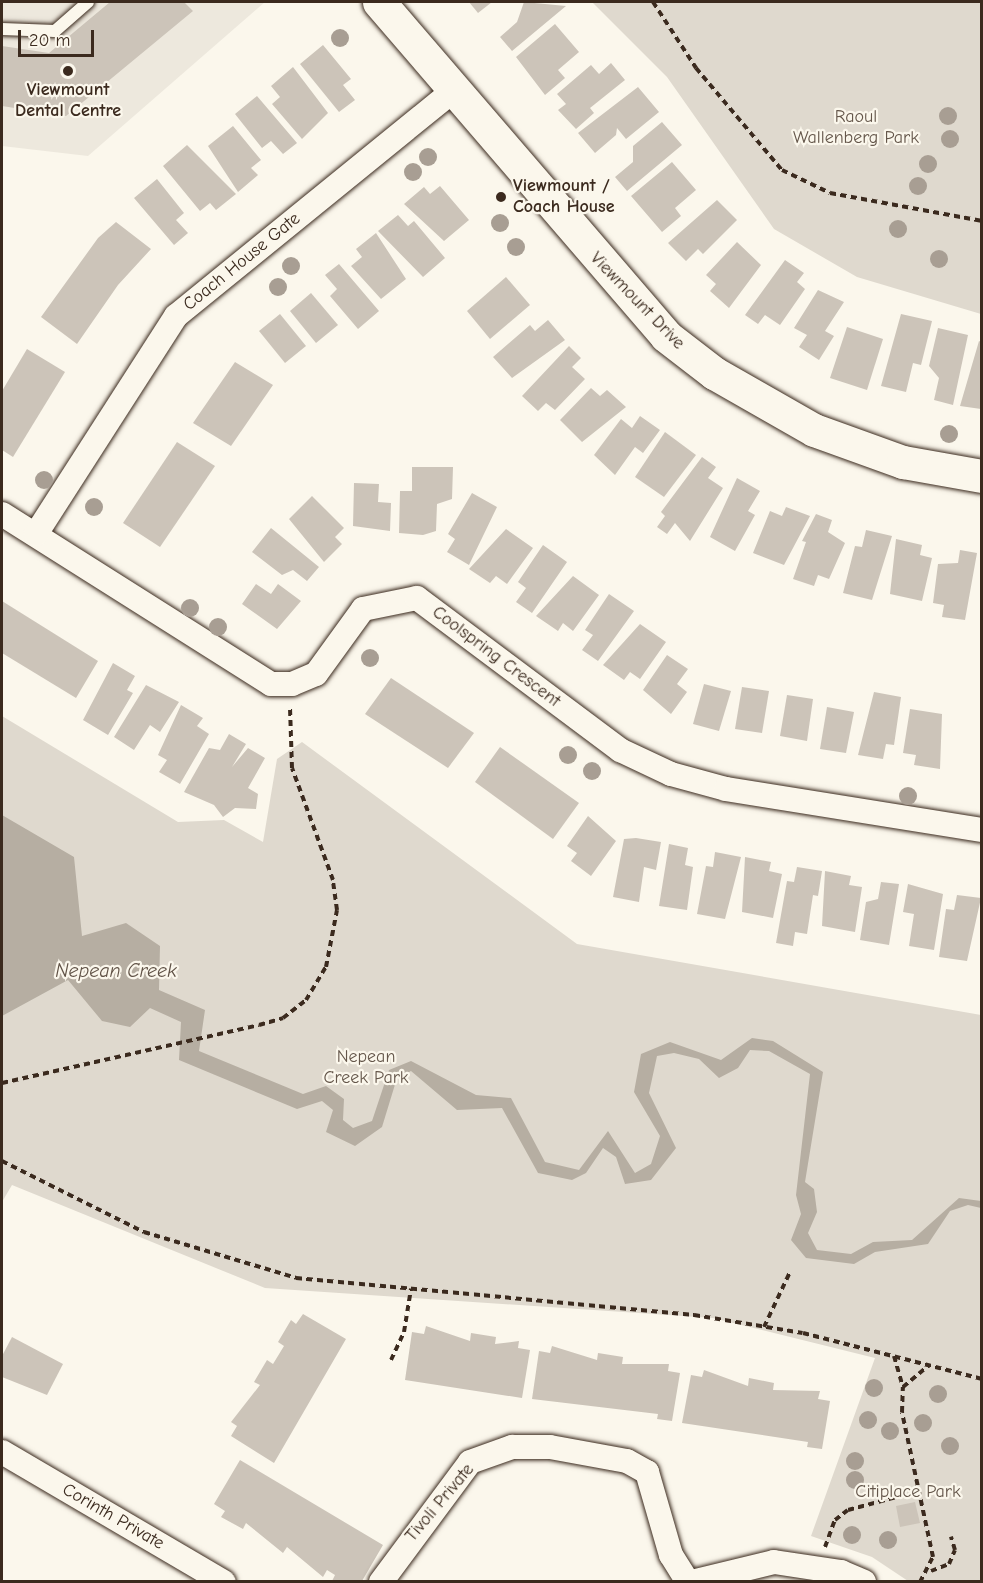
<!DOCTYPE html>
<html>
<head>
<meta charset="utf-8">
<style>
  body { margin:0 }
  #map { position:relative; width:983px; height:1583px; overflow:hidden; background:#fbf7ec; font-family:"Comic Neue",sans-serif }
  div>[style] { position:absolute }
  .built>* { inset:0; background:#ede8dd }
  .green>* { inset:0; background:#dfd9ce }
  .water>* { inset:0; background:#b6aea2 }
  .building>* { inset:0; background:#ccc4b9 }
  .path>* { height:4px; margin-top:-2px; transform-origin:0; background:repeating-linear-gradient(90deg,#3b2a1e 0 6px,transparent 0 10.5px) }
  .roads { filter:drop-shadow(0 0 2px #3b2a1e) drop-shadow(0 0 2px #3b2a1e) }
  .lane>* { height:12px; margin:-6px; padding:0 6px; transform-origin:6px; border-radius:6px; background:#fbf7ec }
  .street>* { height:24px; margin:-12px; padding:0 12px; transform-origin:12px; border-radius:12px; background:#fbf7ec }
  .secondary>* { height:33px; margin:-16.5px; padding:0 16.5px; transform-origin:16.5px; border-radius:16.5px; background:#fbf7ec }
  .trees>* { width:18px; height:18px; margin:-9px; border-radius:50%; background:#a89e93 }
  .dots>* { width:16px; height:16px; translate:-50% -50%; box-sizing:border-box; border:3px solid #fbf7ec; border-radius:50% }
  span { translate:-50% -50%; white-space:nowrap; text-align:center; line-height:1.15; -webkit-text-stroke:4.5px #fbf7ec; paint-order:stroke }
  .poi-label { font-size:18px; color:#3b2a1e; font-weight:700 }
  .left { translate:0 -50%; text-align:left }
  .park-label { font-size:18px; color:#64564a }
  .street-label { font-size:18px; color:#3b2a1e }
  .water-label { font-size:20px; color:#605246; font-style:italic }
  .frame { position:absolute; inset:0; border:3px solid #3b2a1e; pointer-events:none }
  .scale { position:absolute; left:18px; top:30px; width:76px; height:27px; box-sizing:border-box; border:3px solid #3b2a1e; border-top:0; padding-left:8px; font-size:18px; line-height:21px; white-space:nowrap; color:#3b2a1e; -webkit-text-stroke:4px #fbf7ec; paint-order:stroke }
</style>
</head>
<body>
<div id="map">
  <div class="built">
    <i style="clip-path:polygon(2px 2px,265px 2px,88px 156px,2px 146px)"></i>
  </div>
  <div class="green">
    <i style="clip-path:polygon(592px 2px,981px 2px,981px 314px,857px 277px,774px 229px,667px 77px)"></i>
    <i style="clip-path:polygon(2px 716px,178px 822px,224px 820px,263px 842px,277px 759px,302px 742px,577px 944px,981px 1015px,981px 1581px,908px 1581px,872px 1557px,811px 1536px,875px 1358px,713px 1318px,265px 1288px,12px 1185px,2px 1202px)"></i>
  </div>
  <div class="water">
    <i style="clip-path:polygon(2px 815px,74px 857px,82px 936px,126px 923px,160px 946px,159px 990px,205px 1010px,199px 1051px,303px 1094px,326px 1086px,344px 1099px,343px 1120px,353px 1128px,372px 1121px,389px 1070px,411px 1061px,476px 1095px,511px 1098px,545px 1162px,579px 1170px,608px 1131px,635px 1173px,651px 1164px,660px 1136px,634px 1092px,641px 1054px,670px 1042px,721px 1060px,752px 1038px,773px 1041px,823px 1072px,805px 1182px,814px 1189px,817px 1212px,808px 1233px,817px 1250px,851px 1254px,873px 1242px,912px 1240px,959px 1198px,981px 1201px,981px 1208px,968px 1205px,950px 1211px,928px 1244px,875px 1252px,854px 1264px,806px 1258px,791px 1240px,801px 1214px,796px 1195px,810px 1074px,769px 1051px,750px 1050px,738px 1068px,719px 1078px,699px 1059px,674px 1053px,657px 1056px,649px 1093px,676px 1148px,651px 1180px,625px 1184px,616px 1157px,603px 1148px,586px 1173px,572px 1180px,538px 1173px,502px 1108px,457px 1110px,411px 1071px,397px 1078px,382px 1127px,355px 1146px,326px 1132px,333px 1110px,322px 1101px,297px 1109px,179px 1060px,181px 1022px,150px 1008px,130px 1027px,102px 1021px,68px 980px,2px 1016px)"></i>
  </div>
  <div class="building">
    <i style="clip-path:polygon(110px 2px,184px 2px,193px 11px,66px 116px,2px 106px,2px 46px,49px 53px)"></i>
    <i style="clip-path:polygon(469px 2px,492px 2px,478px 13px)"></i>
    <i style="clip-path:polygon(524px 2px,566px 6px,512px 51px,500px 37px,517px 22px)"></i>
    <i style="clip-path:polygon(555px 24px,579px 52px,558px 70px,565px 78px,545px 95px,516px 57px)"></i>
    <i style="clip-path:polygon(323px 45px,351px 79px,343px 85px,355px 100px,339px 112px,300px 64px)"></i>
    <i style="clip-path:polygon(611px 63px,625px 80px,590px 108px,594px 113px,576px 129px,558px 110px,566px 104px,557px 94px,591px 65px,599px 74px)"></i>
    <i style="clip-path:polygon(293px 67px,328px 113px,302px 139px,272px 104px,280px 97px,271px 86px)"></i>
    <i style="clip-path:polygon(638px 87px,659px 112px,626px 139px,617px 128px,616px 135px,595px 153px,578px 133px)"></i>
    <i style="clip-path:polygon(257px 96px,297px 143px,283px 154px,271px 141px,262px 148px,235px 114px)"></i>
    <i style="clip-path:polygon(662px 122px,682px 145px,627px 191px,615px 177px,633px 162px,633px 146px)"></i>
    <i style="clip-path:polygon(233px 126px,261px 160px,251px 168px,258px 175px,238px 192px,208px 146px)"></i>
    <i style="clip-path:polygon(187px 145px,236px 194px,216px 210px,210px 203px,200px 211px,163px 166px)"></i>
    <i style="clip-path:polygon(672px 162px,696px 190px,675px 208px,681px 216px,662px 232px,631px 196px)"></i>
    <i style="clip-path:polygon(157px 179px,184px 213px,176px 220px,188px 233px,174px 245px,134px 198px)"></i>
    <i style="clip-path:polygon(440px 186px,469px 220px,444px 241px,404px 204px,424px 187px,430px 194px)"></i>
    <i style="clip-path:polygon(717px 200px,737px 220px,703px 254px,698px 249px,686px 261px,668px 243px)"></i>
    <i style="clip-path:polygon(398px 215px,408px 226px,414px 221px,445px 258px,423px 277px,378px 231px)"></i>
    <i style="clip-path:polygon(116px 222px,151px 249px,118px 285px,77px 344px,41px 317px,98px 238px)"></i>
    <i style="clip-path:polygon(376px 233px,406px 279px,381px 299px,351px 266px,362px 257px,356px 249px)"></i>
    <i style="clip-path:polygon(737px 242px,761px 265px,729px 308px,710px 291px,716px 284px,706px 275px)"></i>
    <i style="clip-path:polygon(785px 260px,804px 273px,797px 282px,805px 289px,780px 325px,765px 315px,758px 324px,745px 315px)"></i>
    <i style="clip-path:polygon(339px 264px,379px 311px,358px 329px,330px 296px,337px 289px,325px 275px)"></i>
    <i style="clip-path:polygon(506px 277px,530px 305px,490px 339px,467px 311px)"></i>
    <i style="clip-path:polygon(818px 290px,844px 302px,825px 331px,834px 336px,819px 360px,799px 347px,807px 335px,794px 328px)"></i>
    <i style="clip-path:polygon(311px 293px,338px 325px,316px 343px,290px 311px)"></i>
    <i style="clip-path:polygon(280px 314px,306px 346px,285px 363px,259px 331px)"></i>
    <i style="clip-path:polygon(901px 314px,932px 321px,921px 365px,913px 363px,906px 392px,881px 386px)"></i>
    <i style="clip-path:polygon(548px 320px,565px 340px,512px 378px,493px 357px,530px 325px,535px 331px)"></i>
    <i style="clip-path:polygon(847px 327px,883px 339px,867px 390px,830px 378px)"></i>
    <i style="clip-path:polygon(938px 328px,968px 335px,953px 405px,934px 400px,939px 378px,929px 366px)"></i>
    <i style="clip-path:polygon(979px 341px,981px 342px,981px 409px,960px 406px)"></i>
    <i style="clip-path:polygon(569px 346px,581px 358px,572px 367px,585px 379px,555px 410px,546px 403px,538px 411px,522px 396px)"></i>
    <i style="clip-path:polygon(27px 349px,65px 372px,13px 457px,2px 450px,2px 391px)"></i>
    <i style="clip-path:polygon(235px 362px,273px 385px,231px 446px,193px 423px)"></i>
    <i style="clip-path:polygon(591px 388px,600px 396px,607px 390px,626px 407px,582px 442px,560px 420px)"></i>
    <i style="clip-path:polygon(640px 416px,660px 430px,643px 453px,635px 447px,615px 475px,594px 455px,621px 419px,632px 428px)"></i>
    <i style="clip-path:polygon(665px 432px,696px 455px,664px 497px,635px 477px)"></i>
    <i style="clip-path:polygon(177px 442px,215px 466px,160px 547px,123px 523px)"></i>
    <i style="clip-path:polygon(702px 457px,716px 467px,708px 478px,723px 488px,690px 541px,675px 523px,667px 534px,657px 527px,665px 516px,661px 512px)"></i>
    <i style="clip-path:polygon(412px 467px,453px 467px,452px 499px,437px 504px,436px 531px,423px 535px,399px 533px,400px 491px,412px 491px)"></i>
    <i style="clip-path:polygon(737px 478px,760px 491px,748px 511px,755px 515px,735px 551px,710px 537px)"></i>
    <i style="clip-path:polygon(354px 483px,379px 484px,378px 502px,391px 503px,390px 531px,353px 526px)"></i>
    <i style="clip-path:polygon(472px 493px,497px 507px,469px 565px,447px 552px,455px 539px,448px 534px)"></i>
    <i style="clip-path:polygon(312px 496px,344px 528px,335px 537px,342px 544px,324px 562px,289px 519px)"></i>
    <i style="clip-path:polygon(786px 507px,810px 516px,784px 565px,753px 553px,770px 511px,782px 516px)"></i>
    <i style="clip-path:polygon(816px 514px,832px 520px,828px 532px,845px 543px,829px 579px,818px 575px,814px 586px,793px 579px,806px 542px,802px 541px)"></i>
    <i style="clip-path:polygon(271px 528px,319px 567px,307px 581px,293px 570px,282px 575px,252px 552px)"></i>
    <i style="clip-path:polygon(506px 529px,533px 548px,507px 584px,496px 576px,490px 583px,469px 569px)"></i>
    <i style="clip-path:polygon(866px 530px,892px 536px,872px 600px,843px 593px,855px 546px,862px 547px)"></i>
    <i style="clip-path:polygon(896px 539px,922px 545px,920px 555px,932px 558px,922px 601px,890px 594px)"></i>
    <i style="clip-path:polygon(543px 545px,567px 562px,532px 613px,516px 602px,526px 588px,518px 582px)"></i>
    <i style="clip-path:polygon(960px 550px,977px 553px,965px 620px,942px 617px,944px 605px,933px 603px,938px 564px,958px 563px)"></i>
    <i style="clip-path:polygon(573px 576px,599px 595px,573px 631px,563px 623px,558px 631px,536px 616px)"></i>
    <i style="clip-path:polygon(256px 584px,271px 594px,278px 584px,301px 601px,277px 629px,242px 604px)"></i>
    <i style="clip-path:polygon(609px 594px,634px 611px,598px 661px,582px 650px,593px 635px,585px 630px)"></i>
    <i style="clip-path:polygon(2px 601px,98px 661px,76px 698px,2px 653px)"></i>
    <i style="clip-path:polygon(640px 624px,666px 642px,640px 679px,630px 672px,624px 680px,603px 665px)"></i>
    <i style="clip-path:polygon(667px 655px,688px 669px,677px 684px,687px 692px,671px 714px,643px 690px)"></i>
    <i style="clip-path:polygon(113px 663px,135px 676px,127px 690px,133px 693px,108px 735px,83px 720px)"></i>
    <i style="clip-path:polygon(391px 678px,474px 733px,448px 768px,365px 714px)"></i>
    <i style="clip-path:polygon(704px 684px,731px 691px,719px 731px,693px 724px)"></i>
    <i style="clip-path:polygon(146px 685px,179px 702px,160px 732px,150px 725px,134px 750px,114px 737px)"></i>
    <i style="clip-path:polygon(742px 687px,769px 691px,762px 733px,735px 729px)"></i>
    <i style="clip-path:polygon(874px 692px,901px 697px,894px 745px,886px 744px,883px 759px,858px 755px)"></i>
    <i style="clip-path:polygon(787px 695px,813px 699px,807px 741px,780px 736px)"></i>
    <i style="clip-path:polygon(181px 705px,203px 718px,197px 726px,209px 734px,180px 784px,159px 772px,167px 760px,158px 755px)"></i>
    <i style="clip-path:polygon(827px 707px,854px 712px,846px 753px,820px 749px)"></i>
    <i style="clip-path:polygon(910px 709px,942px 714px,940px 769px,914px 765px,916px 755px,903px 753px)"></i>
    <i style="clip-path:polygon(229px 734px,246px 744px,232px 767px,248px 748px,265px 758px,248px 788px,258px 794px,256px 809px,235px 808px,223px 817px,214px 805px,184px 792px,209px 748px,220px 750px)"></i>
    <i style="clip-path:polygon(500px 747px,579px 803px,553px 839px,475px 782px)"></i>
    <i style="clip-path:polygon(588px 816px,616px 841px,591px 876px,571px 861px,577px 853px,567px 846px)"></i>
    <i style="clip-path:polygon(636px 838px,661px 842px,656px 870px,644px 867px,639px 902px,613px 897px,624px 839px)"></i>
    <i style="clip-path:polygon(669px 844px,688px 848px,685px 865px,693px 867px,687px 910px,659px 906px)"></i>
    <i style="clip-path:polygon(715px 852px,741px 857px,725px 919px,697px 914px,706px 866px,713px 867px)"></i>
    <i style="clip-path:polygon(745px 857px,771px 862px,769px 871px,782px 874px,773px 918px,742px 912px)"></i>
    <i style="clip-path:polygon(797px 867px,822px 871px,818px 896px,813px 895px,807px 934px,795px 932px,793px 946px,776px 943px,787px 881px,794px 882px)"></i>
    <i style="clip-path:polygon(825px 871px,851px 876px,849px 885px,862px 887px,855px 932px,822px 926px)"></i>
    <i style="clip-path:polygon(881px 882px,899px 884px,889px 945px,860px 940px,866px 902px,878px 899px)"></i>
    <i style="clip-path:polygon(908px 884px,943px 894px,934px 950px,909px 946px,914px 914px,903px 912px)"></i>
    <i style="clip-path:polygon(957px 895px,981px 898px,967px 961px,939px 957px,946px 909px,954px 910px)"></i>
    <i style="clip-path:polygon(303px 1314px,346px 1339px,274px 1463px,231px 1436px,237px 1426px,231px 1422px,260px 1385px,254px 1382px,267px 1360px,273px 1364px,284px 1346px,278px 1342px,291px 1320px,296px 1324px)"></i>
    <i style="clip-path:polygon(426px 1326px,470px 1341px,471px 1333px,496px 1337px,495px 1344px,519px 1341px,518px 1348px,530px 1350px,522px 1398px,405px 1380px,412px 1332px,424px 1334px)"></i>
    <i style="clip-path:polygon(12px 1337px,63px 1364px,47px 1395px,2px 1377px,2px 1356px)"></i>
    <i style="clip-path:polygon(552px 1346px,597px 1360px,598px 1353px,623px 1357px,622px 1364px,669px 1364px,668px 1371px,680px 1373px,672px 1421px,657px 1419px,658px 1414px,532px 1399px,539px 1351px,550px 1353px)"></i>
    <i style="clip-path:polygon(704px 1370px,748px 1386px,749px 1378px,774px 1383px,773px 1390px,820px 1391px,818px 1399px,830px 1401px,822px 1449px,807px 1447px,808px 1442px,682px 1423px,691px 1375px,702px 1377px)"></i>
    <i style="clip-path:polygon(240px 1460px,383px 1545px,362px 1581px,332px 1581px,335px 1575px,327px 1570px,323px 1577px,287px 1547px,283px 1553px,246px 1523px,243px 1529px,221px 1517px,225px 1511px,214px 1504px)"></i>
    <i style="clip-path:polygon(915px 1502px,920px 1523px,900px 1527px,896px 1506px)"></i>
  </div>
  <div class="path">
    <i style="left:653px;top:2px;width:79px;rotate:56.9deg"></i>
    <i style="left:696px;top:68px;width:133px;rotate:49.9deg"></i>
    <i style="left:782px;top:170px;width:53px;rotate:25.6deg"></i>
    <i style="left:830px;top:193px;width:155px;rotate:10.4deg"></i>
    <i style="left:2px;top:1083px;width:263px;rotate:-12.7deg"></i>
    <i style="left:259px;top:1025px;width:25px;rotate:-16deg"></i>
    <i style="left:283px;top:1018px;width:29px;rotate:-38deg"></i>
    <i style="left:306px;top:1000px;width:39px;rotate:-59deg"></i>
    <i style="left:326px;top:967px;width:58px;rotate:-79.1deg"></i>
    <i style="left:337px;top:910px;width:30px;rotate:-98deg"></i>
    <i style="left:333px;top:880px;width:119px;rotate:-110.1deg"></i>
    <i style="left:292px;top:768px;width:61px;rotate:-91.9deg"></i>
    <i style="left:2px;top:1161px;width:159px;rotate:26.6deg"></i>
    <i style="left:144px;top:1232px;width:159px;rotate:16.8deg"></i>
    <i style="left:296px;top:1278px;width:400px;rotate:5.3deg"></i>
    <i style="left:694px;top:1315px;width:110px;rotate:9.4deg"></i>
    <i style="left:803px;top:1333px;width:185px;rotate:14.4deg"></i>
    <i style="left:764px;top:1327px;width:61px;rotate:-64.7deg"></i>
    <i style="left:894px;top:1356px;width:32px;rotate:74deg"></i>
    <i style="left:391px;top:1360px;width:31px;rotate:-65deg"></i>
    <i style="left:404px;top:1332px;width:44px;rotate:-80.8deg"></i>
    <i style="left:825px;top:1547px;width:29px;rotate:-70deg"></i>
    <i style="left:835px;top:1520px;width:16px;rotate:-38deg"></i>
    <i style="left:848px;top:1510px;width:73px;rotate:-15deg"></i>
    <i style="left:931px;top:1571px;width:19px;rotate:-21deg"></i>
    <i style="left:949px;top:1564px;width:15px;rotate:-67deg"></i>
    <i style="left:955px;top:1550px;width:14px;rotate:-107deg"></i>
    <i style="left:920px;top:1582px;width:28px;rotate:-63deg"></i>
    <i style="left:933px;top:1557px;width:148px;rotate:-102.1deg"></i>
    <i style="left:902px;top:1412px;width:25px;rotate:-88deg"></i>
    <i style="left:903px;top:1387px;width:33px;rotate:-40deg"></i>
  </div>
  <div class="roads">
    <div class="lane">
      <i style="left:2px;top:29px;width:53px;rotate:2.2deg"></i>
      <i style="left:55px;top:31px;width:44px;rotate:-41.3deg"></i>
    </div>
    <div class="street">
      <i style="left:2px;top:514px;width:318px;rotate:32.3deg"></i>
      <i style="left:271px;top:684px;width:21px"></i>
      <i style="left:292px;top:684px;width:26px;rotate:-23deg"></i>
      <i style="left:316px;top:674px;width:80px;rotate:-54.1deg"></i>
      <i style="left:363px;top:609px;width:55px;rotate:-11.5deg"></i>
      <i style="left:417px;top:598px;width:254px;rotate:36.8deg"></i>
      <i style="left:620px;top:750px;width:56px;rotate:25.2deg"></i>
      <i style="left:671px;top:774px;width:57px;rotate:15.3deg"></i>
      <i style="left:726px;top:789px;width:259px;rotate:9.1deg"></i>
      <i style="left:36px;top:534px;width:259px;rotate:-57.3deg"></i>
      <i style="left:176px;top:316px;width:357px;rotate:-39.1deg"></i>
      <i style="left:2px;top:1452px;width:257px;rotate:30.4deg"></i>
      <i style="left:381px;top:1582px;width:149px;rotate:-53.4deg"></i>
      <i style="left:470px;top:1462px;width:45px;rotate:-19.7deg"></i>
      <i style="left:512px;top:1447px;width:38px"></i>
      <i style="left:550px;top:1447px;width:78px;rotate:10.3deg"></i>
      <i style="left:627px;top:1461px;width:23px;rotate:29deg"></i>
      <i style="left:647px;top:1472px;width:86px;rotate:73.9deg"></i>
      <i style="left:671px;top:1555px;width:32px;rotate:58deg"></i>
      <i style="left:692px;top:1582px;width:84px;rotate:-13.7deg"></i>
      <i style="left:774px;top:1562px;width:68px;rotate:8.5deg"></i>
      <i style="left:841px;top:1572px;width:25px;rotate:23deg"></i>
    </div>
    <div class="secondary">
      <i style="left:379px;top:2px;width:440px;rotate:49.3deg"></i>
      <i style="left:666px;top:336px;width:61px;rotate:37.6deg"></i>
      <i style="left:714px;top:373px;width:115px;rotate:29.7deg"></i>
      <i style="left:814px;top:430px;width:95px;rotate:19.8deg"></i>
      <i style="left:903px;top:462px;width:80px;rotate:10deg"></i>
    </div>
  </div>
  <div class="trees">
    <i style="left:340px;top:38px"></i>
    <i style="left:948px;top:116px"></i>
    <i style="left:950px;top:139px"></i>
    <i style="left:428px;top:157px"></i>
    <i style="left:928px;top:164px"></i>
    <i style="left:413px;top:172px"></i>
    <i style="left:918px;top:186px"></i>
    <i style="left:500px;top:223px"></i>
    <i style="left:898px;top:229px"></i>
    <i style="left:516px;top:247px"></i>
    <i style="left:939px;top:259px"></i>
    <i style="left:291px;top:266px"></i>
    <i style="left:278px;top:287px"></i>
    <i style="left:949px;top:434px"></i>
    <i style="left:44px;top:480px"></i>
    <i style="left:94px;top:507px"></i>
    <i style="left:190px;top:608px"></i>
    <i style="left:218px;top:627px"></i>
    <i style="left:370px;top:658px"></i>
    <i style="left:568px;top:755px"></i>
    <i style="left:592px;top:771px"></i>
    <i style="left:908px;top:796px"></i>
    <i style="left:874px;top:1388px"></i>
    <i style="left:938px;top:1394px"></i>
    <i style="left:868px;top:1420px"></i>
    <i style="left:923px;top:1423px"></i>
    <i style="left:890px;top:1431px"></i>
    <i style="left:950px;top:1446px"></i>
    <i style="left:855px;top:1461px"></i>
    <i style="left:855px;top:1480px"></i>
    <i style="left:852px;top:1535px"></i>
    <i style="left:888px;top:1540px"></i>
  </div>
  <div class="dots">
    <i style="left:68px;top:71px;background:#3b2a1e"></i>
    <i style="left:501px;top:197px;background:#3b2a1e"></i>
  </div>
  <div class="poi-label">
    <span style="left:68px;top:101px">Viewmount<br>Dental Centre</span>
    <span class="left" style="left:513px;top:197px">Viewmount /<br>Coach House</span>
  </div>
  <div class="park-label">
    <span style="left:856px;top:128px">Raoul<br>Wallenberg Park</span>
    <span style="left:366px;top:1068px">Nepean<br>Creek Park</span>
    <span style="left:908px;top:1492px">Citiplace Park</span>
  </div>
  <div class="street-label">
    <span style="left:242px;top:262px;rotate:-39deg">Coach House Gate</span>
    <span style="left:637px;top:301px;rotate:46deg">Viewmount Drive</span>
    <span style="left:496px;top:657px;rotate:37deg">Coolspring Crescent</span>
    <span style="left:440px;top:1503px;rotate:-50deg">Tivoli Private</span>
    <span style="left:113px;top:1517px;rotate:30deg">Corinth Private</span>
  </div>
  <div class="water-label">
    <span style="left:116px;top:970px">Nepean Creek</span>
  </div>
  <div class="frame"></div>
  <div class="scale">20 m</div>
</div>
</body>
</html>
